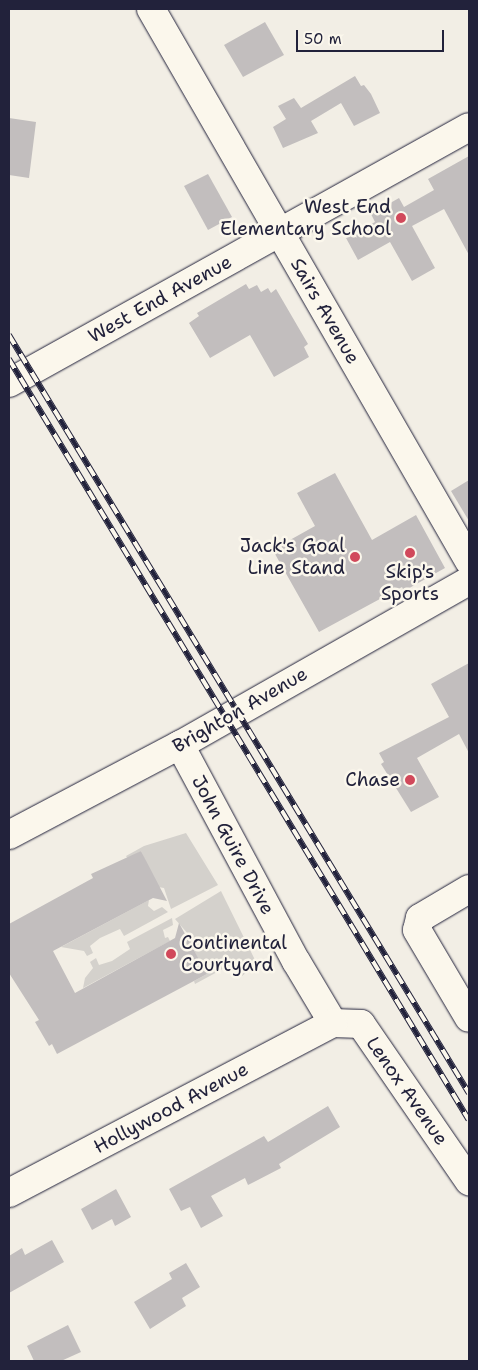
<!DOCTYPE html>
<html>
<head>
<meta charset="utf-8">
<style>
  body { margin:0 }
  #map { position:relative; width:478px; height:1370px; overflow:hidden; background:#f2eee5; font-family:"Shantell Sans",sans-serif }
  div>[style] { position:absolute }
  .green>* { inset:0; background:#d4d1cc }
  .building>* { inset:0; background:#c2bebe }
  .roads { filter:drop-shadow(0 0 1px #22223b) drop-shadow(0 0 1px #22223b) }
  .minor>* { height:28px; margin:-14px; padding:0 14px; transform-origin:14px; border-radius:14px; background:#fbf7ec }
  .rail>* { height:5.5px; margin-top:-2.75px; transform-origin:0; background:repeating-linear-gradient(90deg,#fbf7ec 0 11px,#22223b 0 22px); box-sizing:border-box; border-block:1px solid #22223b }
  .dots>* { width:14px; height:14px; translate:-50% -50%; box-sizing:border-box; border:2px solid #fbf7ec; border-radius:50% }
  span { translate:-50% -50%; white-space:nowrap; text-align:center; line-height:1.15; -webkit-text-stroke:5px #fbf7ec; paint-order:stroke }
  .poi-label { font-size:19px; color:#22223b }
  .right { translate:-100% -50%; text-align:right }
  .left { translate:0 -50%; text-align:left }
  .street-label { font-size:19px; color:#22223b }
  .frame { position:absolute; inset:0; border:10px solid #22223b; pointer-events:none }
  .scale { position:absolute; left:296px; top:30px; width:148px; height:22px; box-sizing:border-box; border:2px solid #22223b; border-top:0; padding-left:6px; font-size:15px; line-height:18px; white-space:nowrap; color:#22223b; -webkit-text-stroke:4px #fbf7ec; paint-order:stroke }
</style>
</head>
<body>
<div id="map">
  <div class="green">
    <i style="clip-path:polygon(186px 833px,218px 885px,171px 909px,164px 888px,158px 887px,141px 851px,128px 859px,126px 856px,144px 846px)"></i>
    <i style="clip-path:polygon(221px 891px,257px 964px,242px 976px,232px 964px,195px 984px,194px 981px,207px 974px,188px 940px,189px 935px,175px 919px)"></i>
    <i style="clip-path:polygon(149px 900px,148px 906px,154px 911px,162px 907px,168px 912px,124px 936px,120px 929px,100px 938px,90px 946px,93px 953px,87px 956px,84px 951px,61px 947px)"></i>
    <i style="clip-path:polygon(172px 918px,173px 925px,163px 930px,165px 938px,168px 937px,170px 941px,83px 988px,85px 978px,93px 968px,90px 962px,96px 958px,99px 965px,112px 961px,130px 949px,127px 942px)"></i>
  </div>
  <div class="building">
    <i style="clip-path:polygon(265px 22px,284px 55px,243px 77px,224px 45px)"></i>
    <i style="clip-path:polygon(355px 76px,361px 86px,364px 85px,371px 94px,380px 113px,354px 126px,341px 103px,311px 121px,318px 133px,283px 148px,273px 127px,286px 119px,278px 106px,294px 98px,301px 108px)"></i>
    <i style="clip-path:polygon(9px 118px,36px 122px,29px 178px,9px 175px)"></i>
    <i style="clip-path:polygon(469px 156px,469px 255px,444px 209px,412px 226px,435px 268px,412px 281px,390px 242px,358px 260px,346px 238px,375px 222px,371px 214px,399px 198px,404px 207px,434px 190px,428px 179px)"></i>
    <i style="clip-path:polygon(208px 174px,232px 217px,208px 230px,184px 186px)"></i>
    <i style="clip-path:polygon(246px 284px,249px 289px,257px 285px,261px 292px,268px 288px,271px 293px,276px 289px,308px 344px,304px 347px,309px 357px,274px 377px,250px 335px,210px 358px,189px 323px,199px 316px,197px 313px)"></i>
    <i style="clip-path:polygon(335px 473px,372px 540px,416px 515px,445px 568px,404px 591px,402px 587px,319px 632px,275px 554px,283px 549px,281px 545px,315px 526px,297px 493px)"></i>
    <i style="clip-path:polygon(469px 480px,469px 521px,451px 491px)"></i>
    <i style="clip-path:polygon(469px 663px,469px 753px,459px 734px,417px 758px,439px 797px,411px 812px,381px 764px,384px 762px,379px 753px,449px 717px,431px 684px)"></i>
    <i style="clip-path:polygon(141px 851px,167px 901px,153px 898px,53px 951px,75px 993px,175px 938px,179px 923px,207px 974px,57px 1054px,52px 1044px,49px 1046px,35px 1022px,39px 1020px,9px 973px,9px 924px,93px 878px,91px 874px)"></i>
    <i style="clip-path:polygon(328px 1106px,340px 1127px,279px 1164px,281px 1168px,248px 1185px,245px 1178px,211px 1196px,223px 1216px,201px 1228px,190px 1207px,181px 1211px,169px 1189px,264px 1136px,268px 1142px)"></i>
    <i style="clip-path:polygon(116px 1189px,131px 1217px,115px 1226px,112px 1219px,92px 1230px,81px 1209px)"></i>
    <i style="clip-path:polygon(52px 1240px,64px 1262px,9px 1293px,9px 1256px,22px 1248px,25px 1255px)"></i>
    <i style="clip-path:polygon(186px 1263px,200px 1287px,182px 1298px,186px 1306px,150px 1329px,134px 1302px,172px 1279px,169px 1273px)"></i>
    <i style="clip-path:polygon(68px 1325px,81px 1352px,61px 1361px,34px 1361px,27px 1346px)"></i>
  </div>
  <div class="roads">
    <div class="minor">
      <i style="left:151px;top:9px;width:637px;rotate:60.05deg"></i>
      <i style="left:9px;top:383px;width:526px;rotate:-29.1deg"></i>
      <i style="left:180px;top:745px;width:245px;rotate:61.8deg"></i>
      <i style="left:296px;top:961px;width:72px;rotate:59.2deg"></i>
      <i style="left:9px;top:835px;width:193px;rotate:-27.8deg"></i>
      <i style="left:180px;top:745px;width:332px;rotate:-29.6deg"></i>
      <i style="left:469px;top:889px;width:57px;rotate:149.4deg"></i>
      <i style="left:420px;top:918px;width:12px;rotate:104deg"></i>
      <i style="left:417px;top:930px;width:102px;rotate:59.4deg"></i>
      <i style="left:333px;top:1023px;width:28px;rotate:2deg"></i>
      <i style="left:361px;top:1024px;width:191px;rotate:55.5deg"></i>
      <i style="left:9px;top:1193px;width:366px;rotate:-27.7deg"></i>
    </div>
  </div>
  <div class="rail">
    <i style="left:9px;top:335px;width:887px;rotate:58.75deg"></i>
    <i style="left:9px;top:359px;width:889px;rotate:58.85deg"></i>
  </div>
  <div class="dots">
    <i style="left:401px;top:218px;background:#d1495b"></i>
    <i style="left:410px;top:553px;background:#d1495b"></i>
    <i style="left:355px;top:557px;background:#d1495b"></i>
    <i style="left:410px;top:780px;background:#d1495b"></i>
    <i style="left:171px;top:954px;background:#d1495b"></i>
  </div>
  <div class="poi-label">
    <span class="right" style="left:391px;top:218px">West End<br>Elementary School</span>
    <span class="right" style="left:345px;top:557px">Jack's Goal<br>Line Stand</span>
    <span style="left:410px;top:583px">Skip's<br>Sports</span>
    <span class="right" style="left:400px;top:780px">Chase</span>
    <span class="left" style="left:181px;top:954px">Continental<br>Courtyard</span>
  </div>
  <div class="street-label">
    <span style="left:160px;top:299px;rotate:-29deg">West End Avenue</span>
    <span style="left:325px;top:311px;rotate:60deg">Sairs Avenue</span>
    <span style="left:240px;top:710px;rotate:-30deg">Brighton Avenue</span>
    <span style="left:233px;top:845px;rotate:62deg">John Guire Drive</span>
    <span style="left:407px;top:1091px;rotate:55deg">Lenox Avenue</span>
    <span style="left:171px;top:1108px;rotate:-28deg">Hollywood Avenue</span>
  </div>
  <div class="frame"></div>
  <div class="scale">50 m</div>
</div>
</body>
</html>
